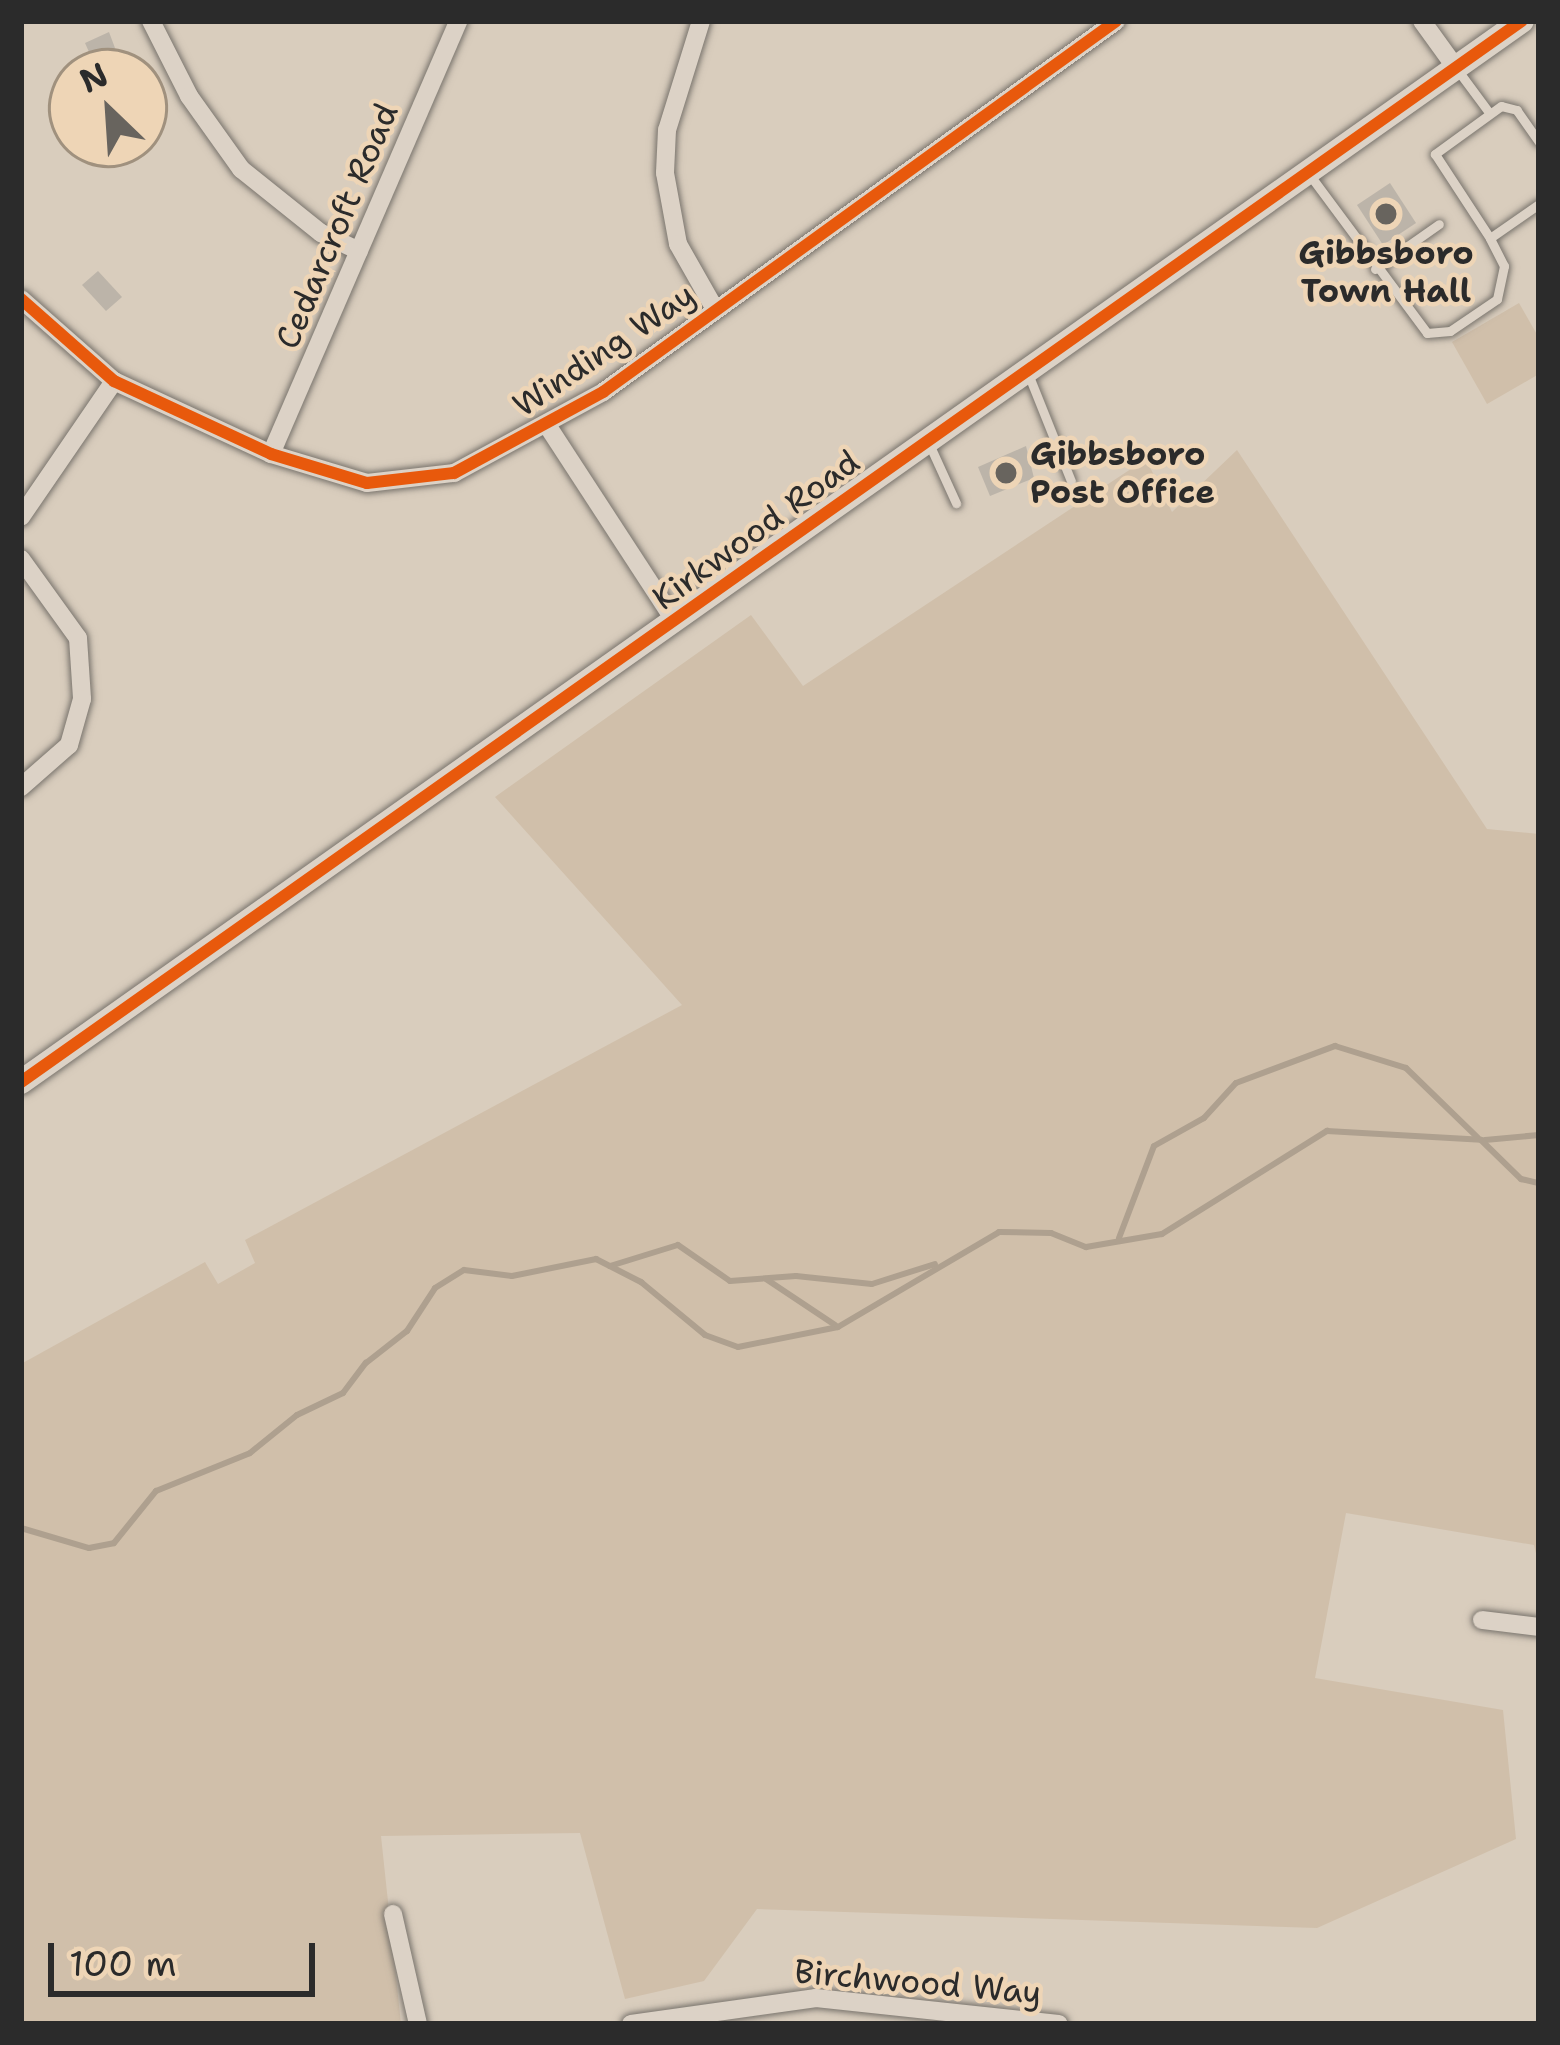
<!DOCTYPE html>
<html>
<head>
<meta charset="utf-8">
<style>
  body { margin:0 }
  #map { position:relative; width:1560px; height:2045px; overflow:hidden; background:#d9cdbd; font-family:"Shantell Sans",sans-serif }
  div>[style] { position:absolute }
  .green>* { inset:0; background:#d0bfaa }
  .stream>* { height:6px; margin:-3px; padding:0 3px; transform-origin:3px; border-radius:3px; background:#aea08f }
  .building>* { inset:0; background:#bcb4a9 }
  .roads { filter:drop-shadow(0 0 3px #79746d) drop-shadow(0 0 3px #79746d) }
  .service>* { height:9px; margin:-4.5px; padding:0 4.5px; transform-origin:4.5px; border-radius:4.5px; background:#dcd2c6 }
  .minor>* { height:18px; margin:-9px; padding:0 9px; transform-origin:9px; border-radius:9px; background:#dcd2c6 }
  .tertiary>* { height:24px; margin:-12px; padding:0 12px; transform-origin:12px; border-radius:12px; background:#dcd2c6 }
  .cycleway>* { height:12px; margin:-6px; padding:0 6px; transform-origin:6px; border-radius:6px; background:#e8590c }
  .dots>* { width:33px; height:33px; translate:-50% -50%; box-sizing:border-box; border:6px solid #eed5b6; border-radius:50% }
  span { translate:-50% -50%; white-space:nowrap; text-align:center; line-height:1.15; -webkit-text-stroke:9px #eed5b6; paint-order:stroke }
  .street-label { font-size:33px; color:#2b2b2b }
  .poi-label { font-size:33px; color:#2b2b2b; font-weight:700 }
  .left { translate:0 -50%; text-align:left }
  .frame { position:absolute; inset:0; border:24px solid #2b2b2b; pointer-events:none }
  .north { position:absolute; left:48px; top:48px; width:120px; height:120px; box-sizing:border-box; background:#eed5b6; border:3px solid #a0917e; border-radius:50%; rotate:335deg; font-size:33px; font-weight:700; line-height:48px; text-align:center; color:#2b2b2b }
  .north::after { content:''; display:block; margin:auto; width:42px; height:54px; background:#68645e; clip-path:polygon(50% 0,100% 100%,50% 72%,0 100%) }
  .scale { position:absolute; left:48px; top:1943px; width:267px; height:54px; box-sizing:border-box; border:6px solid #2b2b2b; border-top:0; padding-left:15px; font-size:36px; line-height:42px; white-space:nowrap; color:#2b2b2b; -webkit-text-stroke:9px #eed5b6; paint-order:stroke }
</style>
</head>
<body>
<div id="map">
  <div class="green">
    <i style="clip-path:polygon(1519px 303px,1539px 338px,1539px 374px,1487px 404px,1452px 342px)"></i>
    <i style="clip-path:polygon(1237px 450px,1487px 829px,1539px 834px,1539px 1566px,1534px 1545px,1346px 1513px,1315px 1678px,1503px 1710px,1516px 1839px,1317px 1928px,757px 1909px,704px 1981px,625px 1999px,580px 1833px,381px 1836px,401px 2024px,21px 2024px,21px 1364px,205px 1262px,218px 1284px,255px 1263px,245px 1240px,682px 1005px,495px 797px,751px 615px,803px 686px,1146px 459px,1172px 512px)"></i>
  </div>
  <div class="stream">
    <i style="left:1485px;top:1140px;width:54px;rotate:-5.3deg"></i>
    <i style="left:1119px;top:1238px;width:98px;rotate:-69.2deg"></i>
    <i style="left:1154px;top:1146px;width:57px;rotate:-29.2deg"></i>
    <i style="left:1204px;top:1118px;width:47px;rotate:-47.6deg"></i>
    <i style="left:1236px;top:1083px;width:106px;rotate:-20.5deg"></i>
    <i style="left:1335px;top:1046px;width:74px;rotate:17.2deg"></i>
    <i style="left:1406px;top:1068px;width:100px;rotate:44.2deg"></i>
    <i style="left:610px;top:1266px;width:71px;rotate:-17.2deg"></i>
    <i style="left:678px;top:1245px;width:63px;rotate:34.7deg"></i>
    <i style="left:730px;top:1281px;width:66px;rotate:-4.3deg"></i>
    <i style="left:796px;top:1276px;width:76px;rotate:6deg"></i>
    <i style="left:872px;top:1284px;width:66px;rotate:-17.6deg"></i>
    <i style="left:766px;top:1279px;width:83px;rotate:33.7deg"></i>
    <i style="left:21px;top:1528px;width:71px;rotate:16.4deg"></i>
    <i style="left:89px;top:1548px;width:25px;rotate:-11deg"></i>
    <i style="left:114px;top:1543px;width:67px;rotate:-51.1deg"></i>
    <i style="left:156px;top:1491px;width:101px;rotate:-22deg"></i>
    <i style="left:250px;top:1453px;width:60px;rotate:-39deg"></i>
    <i style="left:297px;top:1415px;width:51px;rotate:-25.6deg"></i>
    <i style="left:343px;top:1393px;width:38px;rotate:-53deg"></i>
    <i style="left:366px;top:1363px;width:52px;rotate:-38deg"></i>
    <i style="left:407px;top:1331px;width:51px;rotate:-56.9deg"></i>
    <i style="left:435px;top:1288px;width:34px;rotate:-32deg"></i>
    <i style="left:464px;top:1270px;width:48px;rotate:7.1deg"></i>
    <i style="left:512px;top:1276px;width:86px;rotate:-11.4deg"></i>
    <i style="left:596px;top:1259px;width:51px;rotate:27.1deg"></i>
    <i style="left:641px;top:1282px;width:83px;rotate:39.6deg"></i>
    <i style="left:705px;top:1335px;width:35px;rotate:20deg"></i>
    <i style="left:738px;top:1347px;width:102px;rotate:-11.3deg"></i>
    <i style="left:838px;top:1327px;width:187px;rotate:-30.5deg"></i>
    <i style="left:999px;top:1232px;width:52px;rotate:1.1deg"></i>
    <i style="left:1051px;top:1233px;width:38px;rotate:22deg"></i>
    <i style="left:1086px;top:1247px;width:77px;rotate:-9.7deg"></i>
    <i style="left:1162px;top:1234px;width:195px;rotate:-32deg"></i>
    <i style="left:1327px;top:1131px;width:154px;rotate:3.3deg"></i>
    <i style="left:1481px;top:1140px;width:56px;rotate:44.3deg"></i>
    <i style="left:1521px;top:1179px;width:18px;rotate:13deg"></i>
  </div>
  <div class="building">
    <i style="clip-path:polygon(109px 32px,124px 72px,70px 72px,93px 61px,85px 43px)"></i>
    <i style="clip-path:polygon(1390px 183px,1416px 223px,1383px 245px,1357px 205px)"></i>
    <i style="clip-path:polygon(98px 271px,122px 297px,106px 311px,82px 285px)"></i>
    <i style="clip-path:polygon(1026px 446px,1034px 478px,990px 496px,978px 467px)"></i>
  </div>
  <div class="roads">
    <div class="service">
      <i style="left:1459px;top:72px;width:49px;rotate:53.4deg"></i>
      <i style="left:1539px;top:142px;width:39px;rotate:-125deg"></i>
      <i style="left:1517px;top:110px;width:16px;rotate:-166deg"></i>
      <i style="left:1501px;top:106px;width:82px;rotate:144deg"></i>
      <i style="left:1435px;top:154px;width:100px;rotate:56.8deg"></i>
      <i style="left:1490px;top:238px;width:60px;rotate:-34.8deg"></i>
      <i style="left:1309px;top:174px;width:198px;rotate:53.4deg"></i>
      <i style="left:1427px;top:333px;width:23px;rotate:-5deg"></i>
      <i style="left:1450px;top:331px;width:57px;rotate:-34.2deg"></i>
      <i style="left:1497px;top:299px;width:34px;rotate:-78deg"></i>
      <i style="left:1504px;top:266px;width:31px;rotate:-117deg"></i>
      <i style="left:1375px;top:269px;width:78px;rotate:-35.1deg"></i>
      <i style="left:1029px;top:376px;width:113px;rotate:68.2deg"></i>
      <i style="left:930px;top:446px;width:63px;rotate:65.5deg"></i>
    </div>
    <div class="minor">
      <i style="left:151px;top:21px;width:84px;rotate:63.1deg"></i>
      <i style="left:189px;top:96px;width:90px;rotate:54.5deg"></i>
      <i style="left:241px;top:169px;width:102px;rotate:38.7deg"></i>
      <i style="left:321px;top:233px;width:42px;rotate:25.3deg"></i>
      <i style="left:701px;top:21px;width:114px;rotate:107.3deg"></i>
      <i style="left:667px;top:130px;width:43px;rotate:92.7deg"></i>
      <i style="left:665px;top:173px;width:72px;rotate:79.6deg"></i>
      <i style="left:678px;top:244px;width:75px;rotate:60.4deg"></i>
      <i style="left:1422px;top:21px;width:58px;rotate:54.1deg"></i>
      <i style="left:21px;top:299px;width:124px;rotate:41.4deg"></i>
      <i style="left:114px;top:381px;width:173px;rotate:24.9deg"></i>
      <i style="left:271px;top:454px;width:100px;rotate:16.8deg"></i>
      <i style="left:367px;top:483px;width:88px;rotate:-6.6deg"></i>
      <i style="left:454px;top:473px;width:170px;rotate:-28.5deg"></i>
      <i style="left:603px;top:392px;width:633px;rotate:-35.87deg"></i>
      <i style="left:547px;top:425px;width:234px;rotate:56.9deg"></i>
      <i style="left:271px;top:454px;width:472px;rotate:-66.6deg"></i>
      <i style="left:21px;top:517px;width:165px;rotate:-55.6deg"></i>
      <i style="left:21px;top:559px;width:97px;rotate:54.2deg"></i>
      <i style="left:78px;top:638px;width:61px;rotate:86.2deg"></i>
      <i style="left:82px;top:699px;width:48px;rotate:105.8deg"></i>
      <i style="left:69px;top:745px;width:64px;rotate:138.8deg"></i>
      <i style="left:1482px;top:1620px;width:57px;rotate:7deg"></i>
      <i style="left:393px;top:1914px;width:113px;rotate:77.2deg"></i>
      <i style="left:631px;top:2024px;width:187px;rotate:-8deg"></i>
      <i style="left:816px;top:1998px;width:244px;rotate:6.1deg"></i>
    </div>
    <div class="tertiary">
      <i style="left:21px;top:1082px;width:1838px;rotate:-35.26deg"></i>
    </div>
  </div>
  <div class="cycleway">
    <i style="left:21px;top:299px;width:124px;rotate:41.4deg"></i>
    <i style="left:114px;top:381px;width:173px;rotate:24.9deg"></i>
    <i style="left:271px;top:454px;width:100px;rotate:16.8deg"></i>
    <i style="left:367px;top:483px;width:88px;rotate:-6.6deg"></i>
    <i style="left:454px;top:473px;width:170px;rotate:-28.5deg"></i>
    <i style="left:603px;top:392px;width:633px;rotate:-35.87deg"></i>
    <i style="left:21px;top:1082px;width:1838px;rotate:-35.26deg"></i>
  </div>
  <div class="dots">
    <i style="left:1386px;top:214px;background:#68645e"></i>
    <i style="left:1006px;top:473px;background:#68645e"></i>
  </div>
  <div class="street-label">
    <span style="left:337px;top:226px;rotate:-67deg">Cedarcroft Road</span>
    <span style="left:604px;top:350px;rotate:-34deg">Winding Way</span>
    <span style="left:756px;top:530px;rotate:-36deg">Kirkwood Road</span>
    <span style="left:918px;top:1982px;rotate:5deg">Birchwood Way</span>
  </div>
  <div class="poi-label">
    <span style="left:1386px;top:272px">Gibbsboro<br>Town Hall</span>
    <span class="left" style="left:1030px;top:473px">Gibbsboro<br>Post Office</span>
  </div>
  <div class="frame"></div>
  <div class="north">N</div>
  <div class="scale">100 m</div>
</div>
</body>
</html>
